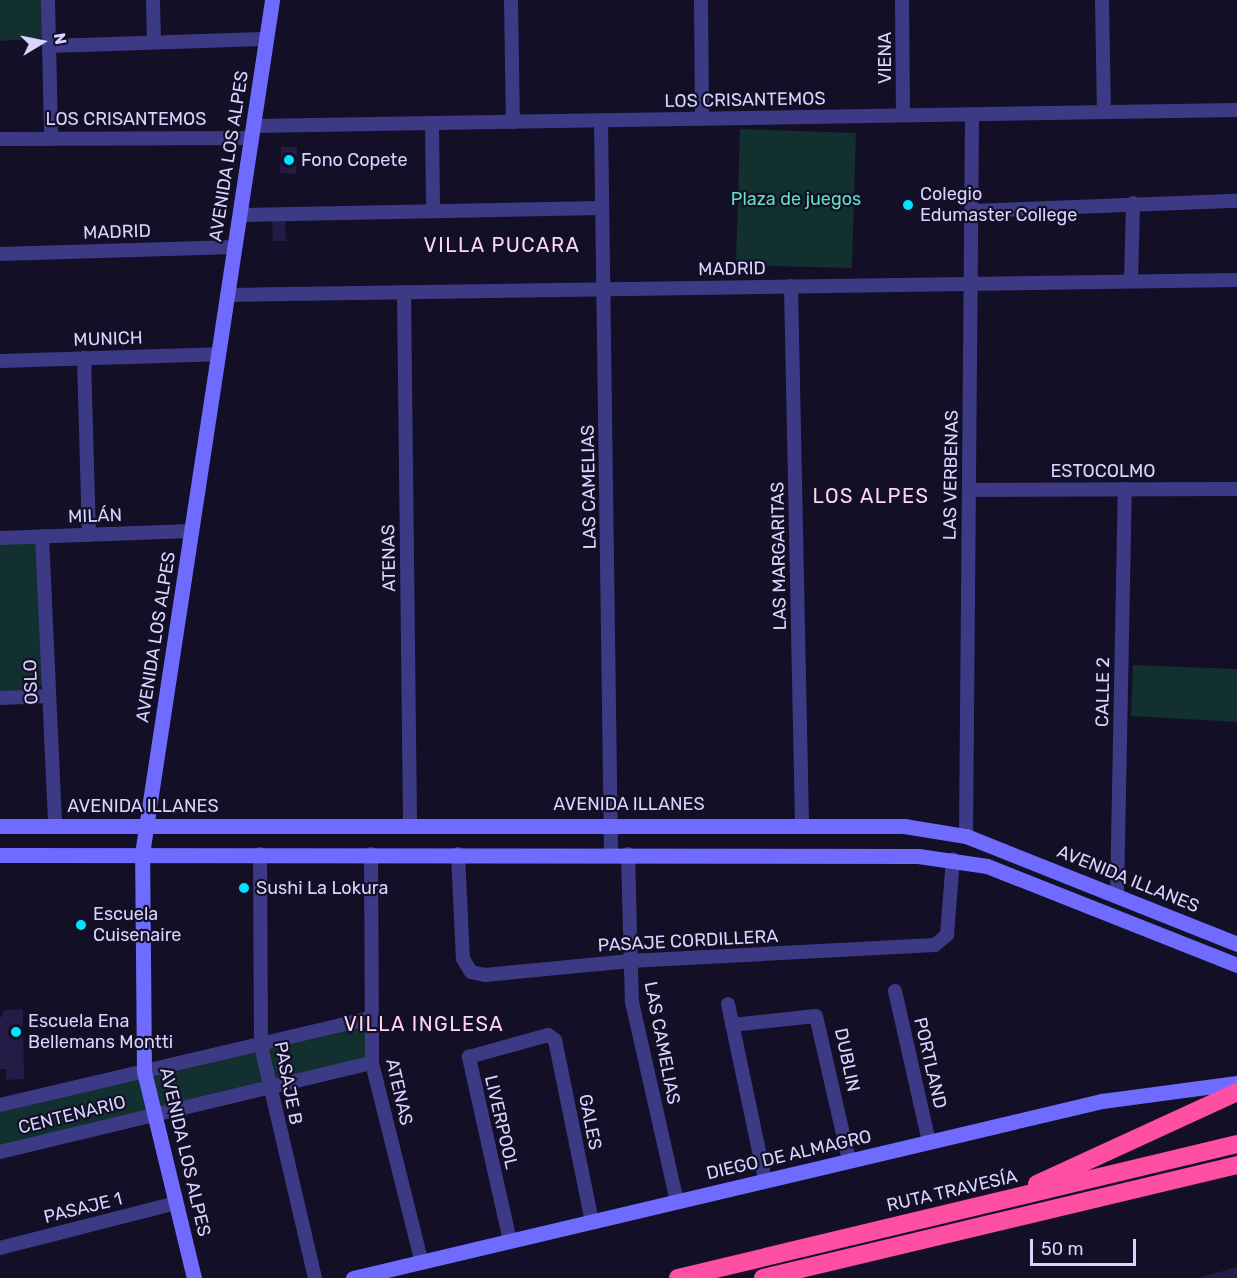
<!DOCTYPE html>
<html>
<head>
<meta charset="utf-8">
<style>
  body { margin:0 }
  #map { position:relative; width:1237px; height:1278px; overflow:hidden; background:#130f26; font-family:Rubik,sans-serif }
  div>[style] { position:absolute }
  .green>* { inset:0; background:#12302f }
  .building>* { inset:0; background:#241b47 }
  .street>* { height:14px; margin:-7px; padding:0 7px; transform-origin:7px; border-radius:7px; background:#3d3a85 }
  .secondary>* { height:15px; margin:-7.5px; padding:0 7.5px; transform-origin:7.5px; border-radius:7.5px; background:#6f6bff }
  .highway>* { height:18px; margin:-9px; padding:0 9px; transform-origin:9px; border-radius:9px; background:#ff4fa3 }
  .dots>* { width:16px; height:16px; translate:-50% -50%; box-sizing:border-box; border:3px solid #130f26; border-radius:50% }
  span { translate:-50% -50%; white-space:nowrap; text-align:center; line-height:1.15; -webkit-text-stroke:4.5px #130f26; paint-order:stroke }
  .street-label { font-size:18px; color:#d9d4ff }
  .poi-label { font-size:18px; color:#d9d4ff }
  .left { translate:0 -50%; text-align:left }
  .park-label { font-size:18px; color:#5fe0c0 }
  .neighbourhood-label { font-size:20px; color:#ffd6f0; letter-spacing:1.5px }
  .north { position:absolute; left:12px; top:12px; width:60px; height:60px; -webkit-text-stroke:4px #130f26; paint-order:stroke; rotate:80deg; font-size:16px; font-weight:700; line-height:24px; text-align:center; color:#d9d4ff }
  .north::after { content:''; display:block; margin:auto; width:21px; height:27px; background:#d9d4ff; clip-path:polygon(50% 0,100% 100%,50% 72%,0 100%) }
  .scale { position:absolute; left:1030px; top:1239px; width:106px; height:27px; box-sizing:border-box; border:3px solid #d9d4ff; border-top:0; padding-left:8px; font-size:18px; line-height:21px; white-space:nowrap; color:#d9d4ff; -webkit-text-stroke:4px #130f26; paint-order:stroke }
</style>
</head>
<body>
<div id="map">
  <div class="green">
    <i style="clip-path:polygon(0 0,46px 0,47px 38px,0 41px)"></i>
    <i style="clip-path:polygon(740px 129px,856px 133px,852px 268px,736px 265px)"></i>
    <i style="clip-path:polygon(34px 541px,39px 546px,42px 684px,36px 691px,0 692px,0 542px)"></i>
    <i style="clip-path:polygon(1133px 665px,1237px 669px,1237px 722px,1131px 716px)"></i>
    <i style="clip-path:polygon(365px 1023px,369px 1060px,0 1149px,0 1108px)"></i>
  </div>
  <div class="building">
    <i style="clip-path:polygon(281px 147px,297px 147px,296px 174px,280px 173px)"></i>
    <i style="clip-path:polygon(272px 220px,285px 220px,286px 241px,273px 241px)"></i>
    <i style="clip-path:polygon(23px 1009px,24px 1079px,6px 1080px,6px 1069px,0 1069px,0 1019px,4px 1010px)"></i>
    <i style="clip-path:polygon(1237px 1267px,1237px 1278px,1201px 1278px,1201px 1277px)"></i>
  </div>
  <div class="street">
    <i style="left:48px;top:0;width:135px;rotate:88.7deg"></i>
    <i style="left:153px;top:0;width:40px;rotate:88.6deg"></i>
    <i style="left:511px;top:0;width:122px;rotate:89.1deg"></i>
    <i style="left:701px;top:0;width:119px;rotate:89.5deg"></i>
    <i style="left:902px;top:0;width:115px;rotate:89.5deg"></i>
    <i style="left:1102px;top:0;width:112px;rotate:89deg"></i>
    <i style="left:50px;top:46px;width:216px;rotate:-1.9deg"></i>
    <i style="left:601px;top:120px;width:734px;rotate:89.22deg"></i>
    <i style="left:432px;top:123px;width:88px;rotate:89.3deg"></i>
    <i style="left:253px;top:126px;width:984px;rotate:-0.93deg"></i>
    <i style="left:0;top:139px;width:252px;rotate:-0.2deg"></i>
    <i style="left:972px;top:211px;width:265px;rotate:-2.2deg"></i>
    <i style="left:240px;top:215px;width:362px;rotate:-1.1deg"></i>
    <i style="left:0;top:254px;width:235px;rotate:-1.7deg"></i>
    <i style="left:1131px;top:281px;width:78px;rotate:-88.5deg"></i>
    <i style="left:791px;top:286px;width:538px;rotate:88.83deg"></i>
    <i style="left:404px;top:292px;width:532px;rotate:89.35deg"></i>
    <i style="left:227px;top:295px;width:1010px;rotate:-0.85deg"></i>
    <i style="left:84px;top:358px;width:177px;rotate:88.4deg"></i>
    <i style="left:0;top:361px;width:218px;rotate:-1.8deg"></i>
    <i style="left:969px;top:490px;width:268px;rotate:-0.2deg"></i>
    <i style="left:42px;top:536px;width:290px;rotate:87.4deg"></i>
    <i style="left:0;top:538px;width:191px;rotate:-2.1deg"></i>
    <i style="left:0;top:698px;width:49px;rotate:-2.3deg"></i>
    <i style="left:966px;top:836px;width:722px;rotate:-89.52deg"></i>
    <i style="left:260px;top:854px;width:192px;rotate:89.7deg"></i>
    <i style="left:261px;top:1046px;width:238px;rotate:76.9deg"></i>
    <i style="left:371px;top:854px;width:209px;rotate:89.7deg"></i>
    <i style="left:372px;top:1063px;width:206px;rotate:76deg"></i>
    <i style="left:458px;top:854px;width:105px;rotate:87.3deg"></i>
    <i style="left:463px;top:959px;width:15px;rotate:58deg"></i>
    <i style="left:471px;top:972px;width:14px;rotate:12deg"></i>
    <i style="left:485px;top:975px;width:146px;rotate:-5.5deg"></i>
    <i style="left:630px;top:961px;width:305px;rotate:-3deg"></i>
    <i style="left:935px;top:945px;width:16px;rotate:-40deg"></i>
    <i style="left:947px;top:935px;width:76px;rotate:-85.5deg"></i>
    <i style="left:628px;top:854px;width:148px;rotate:88.5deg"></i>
    <i style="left:632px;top:1002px;width:204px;rotate:77.3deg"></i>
    <i style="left:1117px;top:896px;width:407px;rotate:-88.9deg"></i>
    <i style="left:895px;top:991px;width:155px;rotate:77.3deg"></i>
    <i style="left:728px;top:1004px;width:180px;rotate:78.1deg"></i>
    <i style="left:732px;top:1025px;width:84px;rotate:-6.1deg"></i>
    <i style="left:816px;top:1016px;width:148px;rotate:77.1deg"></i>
    <i style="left:0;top:1105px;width:378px;rotate:-13.2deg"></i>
    <i style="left:0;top:1152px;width:382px;rotate:-13.5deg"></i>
    <i style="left:510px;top:1241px;width:189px;rotate:-102.6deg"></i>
    <i style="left:469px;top:1057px;width:82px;rotate:-15.6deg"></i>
    <i style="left:548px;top:1035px;width:9px;rotate:36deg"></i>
    <i style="left:555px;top:1040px;width:186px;rotate:78.5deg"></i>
    <i style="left:0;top:1248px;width:182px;rotate:-14.3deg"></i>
  </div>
  <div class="secondary">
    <i style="left:0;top:826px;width:904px"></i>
    <i style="left:904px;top:826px;width:63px;rotate:9.2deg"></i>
    <i style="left:966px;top:836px;width:292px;rotate:21.7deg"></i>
    <i style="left:0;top:855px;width:918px;rotate:0.06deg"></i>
    <i style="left:918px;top:856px;width:70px;rotate:8.2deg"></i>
    <i style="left:987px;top:866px;width:269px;rotate:21.6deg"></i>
    <i style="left:194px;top:1278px;width:213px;rotate:-103.6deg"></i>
    <i style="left:144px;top:1071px;width:217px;rotate:-90.5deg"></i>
    <i style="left:142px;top:854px;width:864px;rotate:-81.34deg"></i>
    <i style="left:353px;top:1278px;width:770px;rotate:-13.3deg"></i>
    <i style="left:1102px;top:1101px;width:136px;rotate:-7.6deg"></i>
  </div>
  <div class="highway">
    <i style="left:1037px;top:1184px;width:220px;rotate:-24.7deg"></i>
    <i style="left:678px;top:1278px;width:575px;rotate:-13.48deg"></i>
    <i style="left:763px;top:1278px;width:487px;rotate:-13.4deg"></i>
  </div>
  <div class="dots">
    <i style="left:289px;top:160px;background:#00e5ff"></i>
    <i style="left:908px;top:205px;background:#00e5ff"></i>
    <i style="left:244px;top:888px;background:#00e5ff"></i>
    <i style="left:81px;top:925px;background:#00e5ff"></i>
    <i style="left:16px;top:1032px;background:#00e5ff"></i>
  </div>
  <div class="street-label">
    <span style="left:885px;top:58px;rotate:-90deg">VIENA</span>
    <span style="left:745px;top:100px;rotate:-1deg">LOS CRISANTEMOS</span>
    <span style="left:126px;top:119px">LOS CRISANTEMOS</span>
    <span style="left:229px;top:156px;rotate:-81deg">AVENIDA LOS ALPES</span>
    <span style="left:117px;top:232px;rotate:-2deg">MADRID</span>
    <span style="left:732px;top:269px;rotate:-1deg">MADRID</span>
    <span style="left:108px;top:339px;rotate:-2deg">MUNICH</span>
    <span style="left:1103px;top:471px">ESTOCOLMO</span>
    <span style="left:951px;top:475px;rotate:-89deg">LAS VERBENAS</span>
    <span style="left:589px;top:487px;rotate:-91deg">LAS CAMELIAS</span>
    <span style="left:95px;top:516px;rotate:-2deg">MILÁN</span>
    <span style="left:779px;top:556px;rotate:-91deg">LAS MARGARITAS</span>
    <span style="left:389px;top:558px;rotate:-91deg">ATENAS</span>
    <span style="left:156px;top:637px;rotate:-81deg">AVENIDA LOS ALPES</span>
    <span style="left:31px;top:682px;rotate:-92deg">OSLO</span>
    <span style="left:1103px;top:692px;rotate:-89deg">CALLE 2</span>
    <span style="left:629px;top:804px">AVENIDA ILLANES</span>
    <span style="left:143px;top:806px">AVENIDA ILLANES</span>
    <span style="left:1128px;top:879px;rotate:22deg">AVENIDA ILLANES</span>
    <span style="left:688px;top:941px;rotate:-3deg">PASAJE CORDILLERA</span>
    <span style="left:662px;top:1043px;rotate:79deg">LAS CAMELIAS</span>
    <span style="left:847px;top:1060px;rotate:78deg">DUBLIN</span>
    <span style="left:930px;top:1063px;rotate:77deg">PORTLAND</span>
    <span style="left:288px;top:1083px;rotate:79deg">PASAJE B</span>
    <span style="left:399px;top:1092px;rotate:77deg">ATENAS</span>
    <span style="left:72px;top:1115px;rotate:-14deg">CENTENARIO</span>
    <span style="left:501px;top:1122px;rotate:77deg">LIVERPOOL</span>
    <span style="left:590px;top:1122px;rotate:79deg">GALES</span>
    <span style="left:185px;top:1152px;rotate:77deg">AVENIDA LOS ALPES</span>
    <span style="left:789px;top:1155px;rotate:-13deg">DIEGO DE ALMAGRO</span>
    <span style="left:952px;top:1191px;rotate:-13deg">RUTA TRAVESÍA</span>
    <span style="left:83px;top:1208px;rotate:-14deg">PASAJE 1</span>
  </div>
  <div class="poi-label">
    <span class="left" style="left:301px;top:160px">Fono Copete</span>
    <span class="left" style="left:920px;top:205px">Colegio<br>Edumaster College</span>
    <span class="left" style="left:256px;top:888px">Sushi La Lokura</span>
    <span class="left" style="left:93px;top:925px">Escuela<br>Cuisenaire</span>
    <span class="left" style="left:28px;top:1032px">Escuela Ena<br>Bellemans Montti</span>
  </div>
  <div class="park-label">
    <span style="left:796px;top:199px">Plaza de juegos</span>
  </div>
  <div class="neighbourhood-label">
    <span style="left:502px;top:245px">VILLA PUCARA</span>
    <span style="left:871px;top:496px">LOS ALPES</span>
    <span style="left:424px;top:1024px">VILLA INGLESA</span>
  </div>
  <div class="north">N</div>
  <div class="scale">50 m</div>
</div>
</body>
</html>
